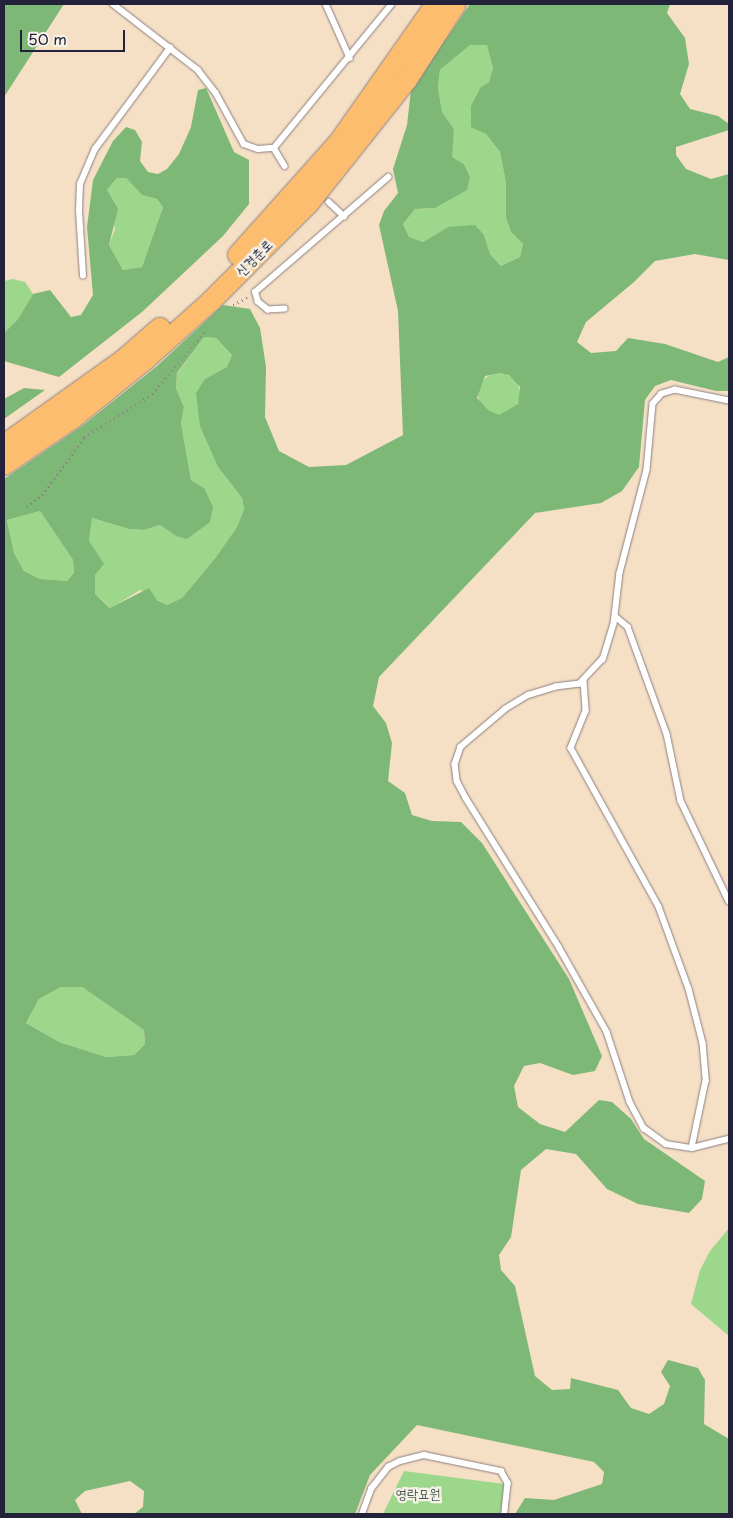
<!DOCTYPE html>
<html>
<head>
<meta charset="utf-8">
<style>
  body { margin:0 }
  #map { position:relative; width:733px; height:1518px; overflow:hidden; background:#f5dfc5; font-family:"Playpen Sans","Poor Story",sans-serif }
  div>[style] { position:absolute }
  .green>* { inset:0; background:#9dd78b }
  .round { border-radius:50% }
  .forest>* { inset:0; background:#7eb877 }
  .path>* { height:2.5px; margin-top:-1.25px; transform-origin:0; background:repeating-linear-gradient(90deg,#8c8080 0 1px,transparent 0 5px) }
  .roads { filter:drop-shadow(0 0 1px #8c8080) drop-shadow(0 0 1px #8c8080) }
  .lane>* { height:5.5px; margin:-2.75px; padding:0 2.75px; transform-origin:2.75px; border-radius:2.75px; background:#fff }
  .highway>* { height:20px; margin:-10px; padding:0 10px; transform-origin:10px; border-radius:10px; background:#fdbd6f }
  span { translate:-50% -50%; white-space:nowrap; text-align:center; line-height:1.15; -webkit-text-stroke:4.5px #f7f3e8; paint-order:stroke }
  .street-label { font-size:14px; color:#22223b }
  .park-label { font-size:14px; color:#475853 }
  .frame { position:absolute; inset:0; border:5px solid #22223b; pointer-events:none }
  .scale { position:absolute; left:20px; top:30px; width:105px; height:22px; box-sizing:border-box; border:2px solid #22223b; border-top:0; padding-left:6px; font-size:15px; line-height:18px; white-space:nowrap; color:#22223b; -webkit-text-stroke:4px #f7f3e8; paint-order:stroke }
</style>
</head>
<body>
<div id="map">
  <div class="green">
    <i style="clip-path:polygon(470px 45px,487px 45px,490px 52px,493px 68px,489px 82px,481px 87px,486px 134px,500px 152px,506px 183px,506px 218px,511px 232px,523px 244px,520px 257px,501px 266px,490px 254px,484px 235px,448px 227px,423px 242px,409px 237px,403px 224px,415px 209px,435px 208px,470px 177px,464px 164px,451px 157px,454px 129px,442px 112px,438px 87px,440px 70px)"></i>
    <i style="clip-path:polygon(117px 178px,126px 178px,142px 195px,157px 199px,163px 207px,142px 267px,123px 270px,109px 245px,115px 229px,107px 190px)"></i>
    <i style="clip-path:polygon(13px 279px,25px 282px,33px 294px,18px 319px,4px 333px,4px 281px)"></i>
    <i style="clip-path:polygon(204px 337px,216px 338px,232px 355px,227px 367px,206px 379px,218px 467px,242px 498px,244px 509px,237px 527px,216px 557px,182px 598px,167px 605px,140px 590px,111px 608px,95px 594px,89px 541px,92px 518px,129px 529px,144px 530px,160px 525px,176px 536px,204px 488px,191px 480px,181px 423px,184px 407px,176px 388px,177px 374px)"></i>
    <i class="round" style="left:478px;top:373px;width:42px;height:42px"></i>
    <i style="clip-path:polygon(40px 511px,73px 560px,74px 571px,67px 581px,40px 579px,24px 571px,14px 553px,7px 520px)"></i>
    <i style="clip-path:polygon(61px 987px,82px 987px,144px 1030px,145px 1044px,134px 1055px,106px 1057px,59px 1042px,26px 1023px,39px 999px)"></i>
    <i style="clip-path:polygon(729px 1228px,729px 1336px,691px 1304px,700px 1270px,710px 1251px)"></i>
    <i style="clip-path:polygon(404px 1471px,504px 1484px,502px 1514px,383px 1514px)"></i>
  </div>
  <div class="forest">
    <i style="clip-path:polygon(4px 4px,64px 4px,4px 97px)"></i>
    <i style="clip-path:polygon(evenodd,470px 4px,670px 4px,667px 13px,685px 38px,689px 64px,680px 94px,690px 109px,718px 116px,729px 124px,729px 130px,676px 147px,676px 155px,686px 169px,711px 179px,729px 174px,729px 260px,695px 254px,655px 261px,634px 282px,586px 322px,577px 342px,591px 353px,616px 351px,628px 338px,665px 344px,718px 362px,729px 357px,729px 391px,716px 391px,671px 380px,655px 386px,645px 400px,639px 467px,622px 491px,601px 503px,535px 513px,379px 677px,373px 706px,386px 723px,392px 743px,388px 781px,405px 793px,412px 815px,432px 821px,461px 822px,482px 843px,569px 979px,602px 1056px,595px 1071px,573px 1075px,540px 1063px,524px 1066px,514px 1086px,518px 1107px,540px 1124px,565px 1132px,599px 1100px,612px 1102px,631px 1119px,644px 1139px,705px 1181px,702px 1199px,689px 1213px,638px 1204px,607px 1189px,576px 1154px,546px 1149px,521px 1170px,511px 1237px,499px 1255px,501px 1270px,515px 1286px,535px 1376px,552px 1390px,570px 1389px,571px 1378px,618px 1390px,631px 1408px,649px 1414px,664px 1404px,670px 1386px,661px 1372px,668px 1360px,698px 1368px,705px 1380px,704px 1424px,729px 1439px,729px 1514px,515px 1514px,525px 1498px,554px 1500px,602px 1484px,604px 1472px,594px 1462px,417px 1425px,370px 1475px,355px 1514px,134px 1514px,143px 1507px,144px 1491px,130px 1481px,85px 1491px,75px 1500px,82px 1514px,4px 1514px,4px 479px,82px 426px,157px 366px,223px 305px,250px 309px,260px 328px,266px 367px,265px 417px,279px 451px,309px 467px,346px 465px,403px 435px,398px 311px,379px 225px,384px 211px,398px 193px,393px 169px,407px 125px,411px 90px,470px 4px,470px 45px,487px 45px,493px 68px,489px 82px,481px 87px,471px 106px,471px 127px,486px 134px,500px 152px,506px 183px,506px 218px,511px 232px,523px 244px,520px 257px,501px 266px,490px 254px,484px 235px,475px 225px,448px 227px,423px 242px,409px 237px,403px 224px,415px 209px,435px 208px,467px 190px,470px 177px,464px 164px,452px 157px,454px 129px,442px 112px,438px 87px,440px 70px,470px 45px,470px 4px,204px 337px,216px 338px,232px 355px,227px 367px,205px 379px,196px 393px,200px 426px,218px 467px,242px 498px,244px 509px,237px 527px,216px 557px,182px 598px,167px 605px,157px 600px,149px 588px,110px 608px,95px 594px,95px 575px,104px 564px,89px 541px,92px 518px,129px 529px,144px 530px,160px 525px,176px 536px,187px 539px,210px 522px,213px 507px,204px 488px,191px 480px,181px 423px,184px 407px,176px 388px,177px 373px,204px 337px,470px 4px,500px 373px,509px 375px,520px 387px,518px 404px,499px 415px,488px 410px,477px 398px,485px 376px,500px 373px,470px 4px,40px 511px,73px 560px,74px 572px,67px 581px,40px 579px,24px 571px,14px 553px,7px 520px,40px 511px,470px 4px,61px 987px,82px 987px,144px 1030px,145px 1044px,134px 1055px,106px 1057px,59px 1042px,26px 1023px,39px 999px,61px 987px)"></i>
    <i style="clip-path:polygon(evenodd,206px 88px,234px 152px,249px 160px,249px 204px,223px 236px,142px 312px,59px 377px,4px 361px,4px 333px,18px 319px,33px 294px,50px 290px,71px 317px,81px 315px,93px 295px,87px 227px,93px 180px,113px 141px,126px 127px,135px 130px,142px 142px,140px 161px,148px 172px,158px 174px,167px 169px,179px 154px,191px 127px,198px 90px,206px 88px,117px 178px,126px 178px,142px 195px,157px 199px,163px 207px,142px 267px,123px 270px,109px 245px,118px 209px,107px 190px,117px 178px)"></i>
    <i style="clip-path:polygon(24px 388px,45px 390px,4px 419px,4px 399px)"></i>
  </div>
  <div class="path">
    <i style="left:233px;top:305px;width:16px;rotate:-30deg"></i>
    <i style="left:27px;top:507px;width:19px;rotate:-39deg"></i>
    <i style="left:42px;top:495px;width:72px;rotate:-54.1deg"></i>
    <i style="left:84px;top:437px;width:80px;rotate:-32.3deg"></i>
    <i style="left:152px;top:394px;width:85px;rotate:-49.8deg"></i>
  </div>
  <div class="roads">
    <div class="lane">
      <i style="left:113px;top:4px;width:108px;rotate:37.8deg"></i>
      <i style="left:198px;top:70px;width:29px;rotate:52deg"></i>
      <i style="left:216px;top:93px;width:58px;rotate:61.2deg"></i>
      <i style="left:244px;top:144px;width:15px;rotate:20deg"></i>
      <i style="left:258px;top:149px;width:16px;rotate:-4deg"></i>
      <i style="left:274px;top:148px;width:186px;rotate:-50.7deg"></i>
      <i style="left:326px;top:4px;width:59px;rotate:66deg"></i>
      <i style="left:274px;top:148px;width:21px;rotate:59deg"></i>
      <i style="left:329px;top:202px;width:21px;rotate:43deg"></i>
      <i style="left:83px;top:276px;width:65px;rotate:-93.5deg"></i>
      <i style="left:79px;top:211px;width:27px;rotate:-88deg"></i>
      <i style="left:80px;top:184px;width:38px;rotate:-67deg"></i>
      <i style="left:95px;top:149px;width:126px;rotate:-53.4deg"></i>
      <i style="left:285px;top:309px;width:17px;rotate:177deg"></i>
      <i style="left:268px;top:310px;width:13px;rotate:-141deg"></i>
      <i style="left:258px;top:302px;width:10px;rotate:-107deg"></i>
      <i style="left:255px;top:292px;width:176px;rotate:-40.8deg"></i>
      <i style="left:729px;top:401px;width:55px;rotate:-168.5deg"></i>
      <i style="left:675px;top:390px;width:14px;rotate:163deg"></i>
      <i style="left:662px;top:394px;width:13px;rotate:132deg"></i>
      <i style="left:653px;top:404px;width:66px;rotate:95.2deg"></i>
      <i style="left:647px;top:470px;width:106px;rotate:104.7deg"></i>
      <i style="left:620px;top:573px;width:51px;rotate:96.7deg"></i>
      <i style="left:614px;top:624px;width:37px;rotate:107deg"></i>
      <i style="left:603px;top:659px;width:34px;rotate:133deg"></i>
      <i style="left:580px;top:684px;width:24px;rotate:173deg"></i>
      <i style="left:556px;top:687px;width:28px;rotate:163deg"></i>
      <i style="left:529px;top:695px;width:27px;rotate:149deg"></i>
      <i style="left:506px;top:709px;width:59px;rotate:139.8deg"></i>
      <i style="left:461px;top:747px;width:18px;rotate:109deg"></i>
      <i style="left:455px;top:764px;width:17px;rotate:83deg"></i>
      <i style="left:457px;top:781px;width:19px;rotate:62deg"></i>
      <i style="left:466px;top:798px;width:176px;rotate:58deg"></i>
      <i style="left:559px;top:947px;width:98px;rotate:60.5deg"></i>
      <i style="left:607px;top:1032px;width:74px;rotate:71.8deg"></i>
      <i style="left:630px;top:1102px;width:30px;rotate:62deg"></i>
      <i style="left:644px;top:1128px;width:27px;rotate:36deg"></i>
      <i style="left:666px;top:1144px;width:26px;rotate:9deg"></i>
      <i style="left:692px;top:1148px;width:38px;rotate:-14deg"></i>
      <i style="left:615px;top:616px;width:17px;rotate:40deg"></i>
      <i style="left:628px;top:627px;width:114px;rotate:70deg"></i>
      <i style="left:667px;top:734px;width:68px;rotate:78.2deg"></i>
      <i style="left:681px;top:801px;width:111px;rotate:64.4deg"></i>
      <i style="left:584px;top:681px;width:30px;rotate:86deg"></i>
      <i style="left:586px;top:711px;width:40px;rotate:112deg"></i>
      <i style="left:571px;top:748px;width:182px;rotate:61deg"></i>
      <i style="left:659px;top:907px;width:87px;rotate:69.9deg"></i>
      <i style="left:689px;top:989px;width:56px;rotate:75.5deg"></i>
      <i style="left:703px;top:1043px;width:38px;rotate:85deg"></i>
      <i style="left:706px;top:1081px;width:68px;rotate:101.8deg"></i>
      <i style="left:362px;top:1514px;width:27px;rotate:-70deg"></i>
      <i style="left:371px;top:1489px;width:28px;rotate:-52deg"></i>
      <i style="left:388px;top:1467px;width:13px;rotate:-27deg"></i>
      <i style="left:400px;top:1461px;width:25px;rotate:-14deg"></i>
      <i style="left:424px;top:1455px;width:79px;rotate:11.7deg"></i>
      <i style="left:501px;top:1471px;width:14px;rotate:60deg"></i>
      <i style="left:508px;top:1483px;width:31px;rotate:96deg"></i>
    </div>
    <div class="highway">
      <i style="left:238px;top:255px;width:152px;rotate:-48.2deg"></i>
      <i style="left:339px;top:142px;width:169px;rotate:-54.9deg"></i>
      <i style="left:4px;top:445px;width:146px;rotate:-35.5deg"></i>
      <i style="left:123px;top:360px;width:49px;rotate:-40.9deg"></i>
      <i style="left:4px;top:465px;width:82px;rotate:-34.1deg"></i>
      <i style="left:72px;top:419px;width:95px;rotate:-39deg"></i>
      <i style="left:146px;top:359px;width:87px;rotate:-41.7deg"></i>
      <i style="left:211px;top:301px;width:139px;rotate:-45deg"></i>
      <i style="left:309px;top:203px;width:157px;rotate:-51.5deg"></i>
      <i style="left:407px;top:80px;width:90px;rotate:-57.2deg"></i>
    </div>
  </div>
  <div class="street-label">
    <span style="left:254px;top:258px;rotate:-45deg">신경춘로</span>
  </div>
  <div class="park-label">
    <span style="left:418px;top:1494px">영락묘원</span>
  </div>
  <div class="frame"></div>
  <div class="scale">50 m</div>
</div>
</body>
</html>
